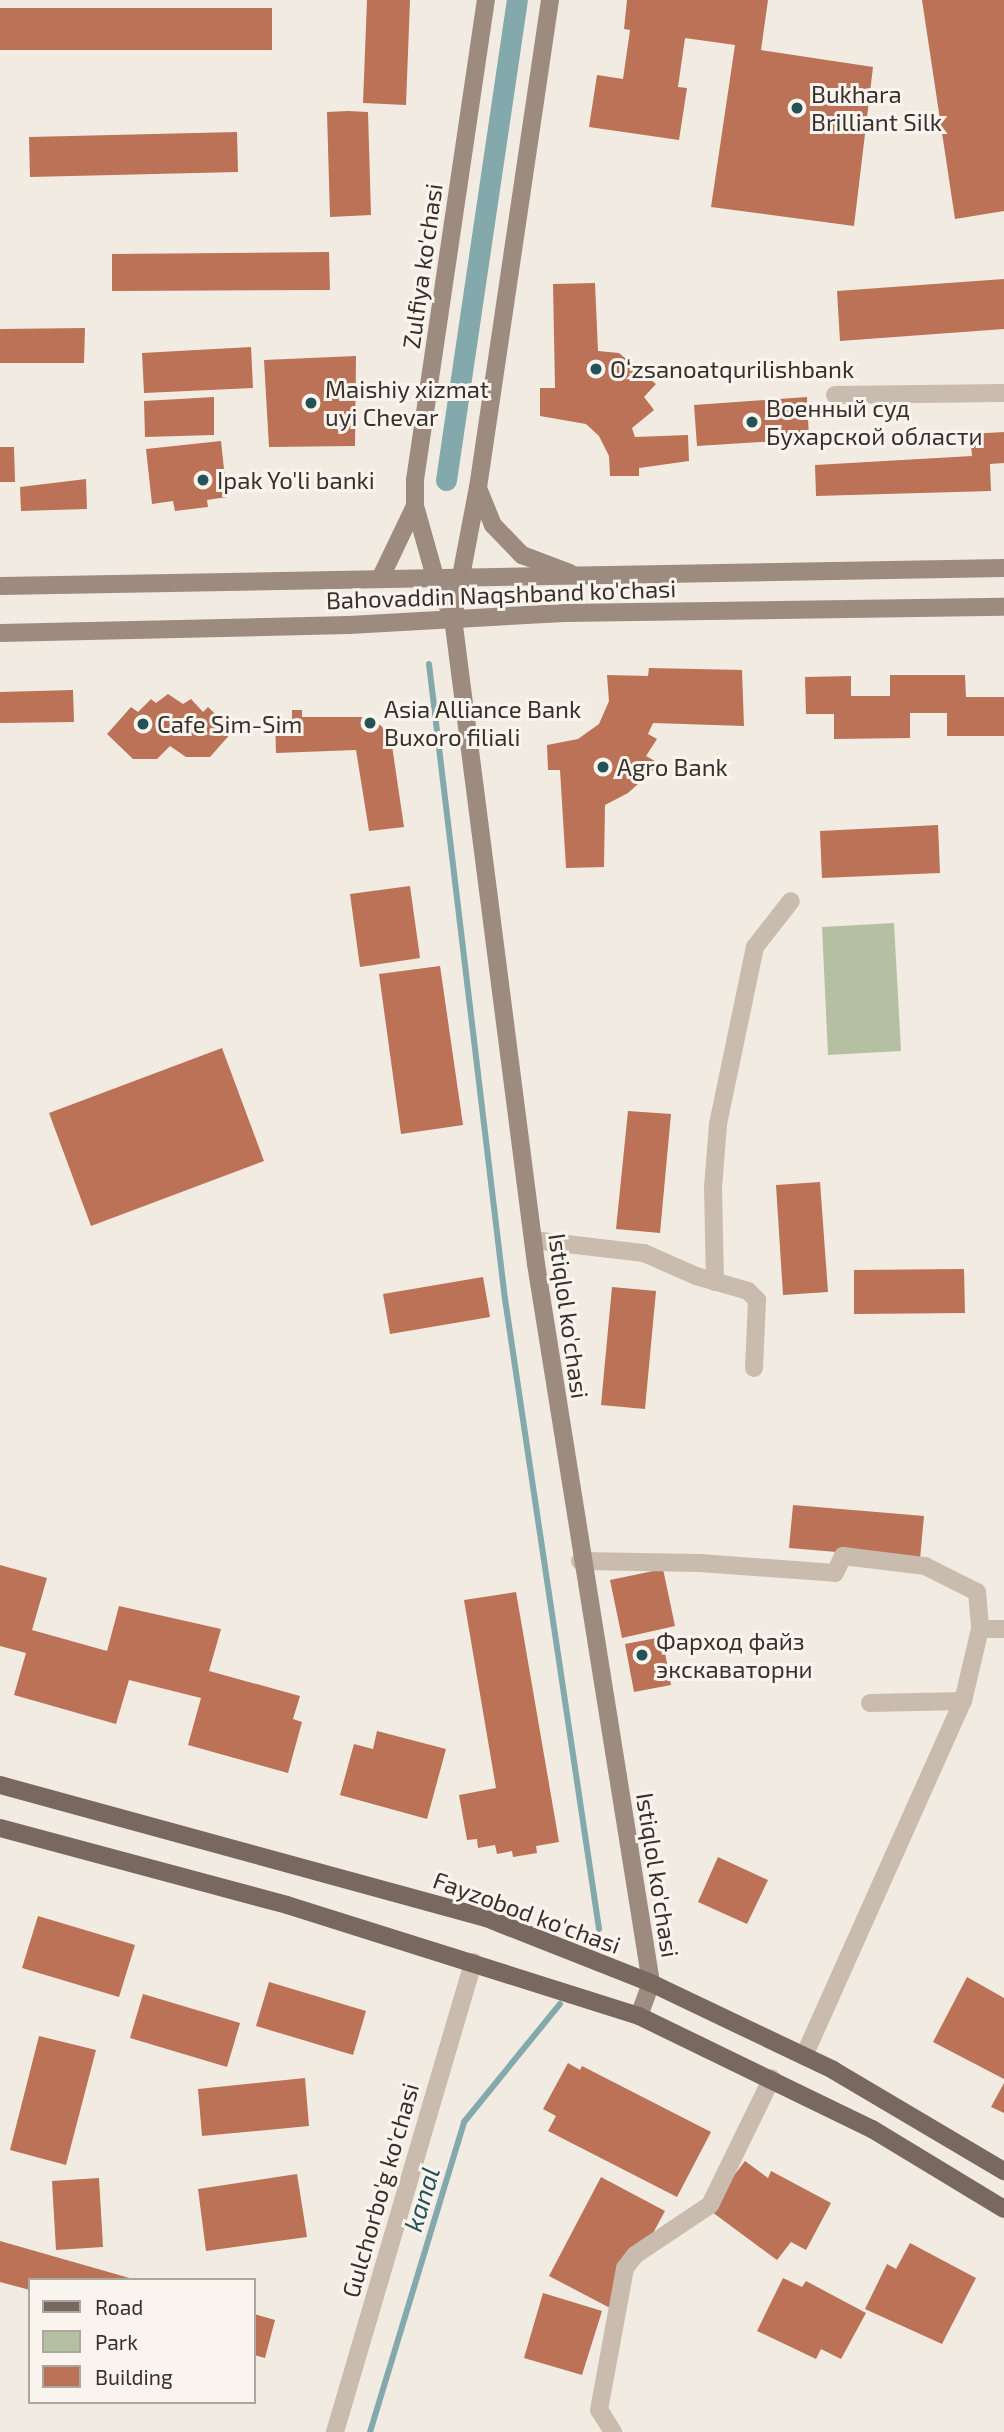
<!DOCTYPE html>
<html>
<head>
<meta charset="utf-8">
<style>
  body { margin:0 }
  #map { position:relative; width:1004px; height:2432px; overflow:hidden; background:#f2ebe2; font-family:"Exo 2",sans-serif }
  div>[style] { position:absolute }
  .green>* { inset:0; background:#b5c0a3 }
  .stream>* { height:6px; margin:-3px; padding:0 3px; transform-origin:3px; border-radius:3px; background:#83a9ac }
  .canal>* { height:21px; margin:-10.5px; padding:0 10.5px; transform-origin:10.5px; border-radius:10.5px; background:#83a9ac }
  .building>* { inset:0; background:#bb7257 }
  .street>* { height:18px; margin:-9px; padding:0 9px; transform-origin:9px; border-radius:9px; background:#c9bbae }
  .secondary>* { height:18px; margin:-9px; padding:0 9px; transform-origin:9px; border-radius:9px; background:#9d8b80 }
  .primary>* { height:18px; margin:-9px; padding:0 9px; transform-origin:9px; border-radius:9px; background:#79685f }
  .dots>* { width:19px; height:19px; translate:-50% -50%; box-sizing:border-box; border:4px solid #f9f5ee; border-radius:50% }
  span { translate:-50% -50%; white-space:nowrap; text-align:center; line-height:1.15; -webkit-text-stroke:6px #f9f5ee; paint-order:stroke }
  .poi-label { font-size:24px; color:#39302c }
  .left { translate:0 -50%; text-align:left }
  .street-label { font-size:24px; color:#39302c }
  .water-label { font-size:26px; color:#255257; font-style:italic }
  .legend { position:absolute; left:28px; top:2278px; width:228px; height:126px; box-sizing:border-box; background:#f9f5ee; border:2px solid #aca6a0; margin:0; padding:9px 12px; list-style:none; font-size:21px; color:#39302c }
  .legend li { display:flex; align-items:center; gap:14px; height:35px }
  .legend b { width:35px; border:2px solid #aca6a0 }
</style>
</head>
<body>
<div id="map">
  <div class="green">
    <i style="clip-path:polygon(894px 923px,901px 1051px,828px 1055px,822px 927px)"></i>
  </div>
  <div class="stream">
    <i style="left:429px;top:664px;width:640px;rotate:83.18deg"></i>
    <i style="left:505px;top:1299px;width:637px;rotate:81.51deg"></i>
    <i style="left:370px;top:2432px;width:324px;rotate:-73.1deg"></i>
    <i style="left:464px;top:2122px;width:152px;rotate:-50.9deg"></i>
  </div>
  <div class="canal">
    <i style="left:446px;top:480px;width:485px;rotate:-81.6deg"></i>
  </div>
  <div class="building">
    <i style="clip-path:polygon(367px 0,410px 0,406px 105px,363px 103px)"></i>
    <i style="clip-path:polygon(627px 0,768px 0,761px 50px,873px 67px,854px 226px,711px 207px,735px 45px,685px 38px,678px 87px,687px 88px,679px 140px,589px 127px,597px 75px,623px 79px,630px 30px,624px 29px)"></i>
    <i style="clip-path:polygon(922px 0,1004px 0,1004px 211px,955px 219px)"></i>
    <i style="clip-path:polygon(0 8px,272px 8px,272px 50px,0 50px)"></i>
    <i style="clip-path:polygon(348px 111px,368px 112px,371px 215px,330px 217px,327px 112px)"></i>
    <i style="clip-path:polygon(237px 132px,238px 172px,30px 177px,29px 137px)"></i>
    <i style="clip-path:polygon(329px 252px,330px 290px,112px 291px,112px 254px)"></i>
    <i style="clip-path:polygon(1004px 279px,1004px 329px,840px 341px,837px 291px)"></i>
    <i style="clip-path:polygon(595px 283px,598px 351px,619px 353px,656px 384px,644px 397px,654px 410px,632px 428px,635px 437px,688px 435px,689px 461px,639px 468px,639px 476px,610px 476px,609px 456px,599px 436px,586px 424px,540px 416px,540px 388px,555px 388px,553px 284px)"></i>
    <i style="clip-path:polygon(85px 328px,84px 363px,0 363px,0 329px)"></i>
    <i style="clip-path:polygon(251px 347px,253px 388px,144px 393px,142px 353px)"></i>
    <i style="clip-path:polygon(356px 356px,355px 446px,269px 447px,264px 360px)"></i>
    <i style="clip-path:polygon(214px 397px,214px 435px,145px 437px,144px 401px)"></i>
    <i style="clip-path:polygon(807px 397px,809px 439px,697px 446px,694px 405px)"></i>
    <i style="clip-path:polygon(1004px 432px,1004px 463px,990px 464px,991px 491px,816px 496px,815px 465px,972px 456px,970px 434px)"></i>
    <i style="clip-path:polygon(221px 441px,227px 497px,207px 500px,208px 507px,175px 511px,173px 501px,152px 504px,146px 449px)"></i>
    <i style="clip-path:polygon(0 447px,14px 447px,15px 482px,0 482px)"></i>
    <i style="clip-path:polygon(86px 479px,87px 509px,21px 511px,20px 487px)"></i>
    <i style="clip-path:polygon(649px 668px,742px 670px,744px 726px,653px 723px,648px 734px,657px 739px,646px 756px,660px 764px,628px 793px,605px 805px,604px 867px,566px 868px,560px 770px,548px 770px,547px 745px,578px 739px,599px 724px,609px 701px,607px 675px,648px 676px)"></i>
    <i style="clip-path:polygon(890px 675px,965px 675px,966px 697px,1004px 697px,1004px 736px,947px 736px,947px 713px,910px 713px,910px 738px,834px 739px,834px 714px,806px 714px,805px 677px,851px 676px,851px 696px,890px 696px)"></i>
    <i style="clip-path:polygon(73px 690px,74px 722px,0 723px,0 692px)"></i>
    <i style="clip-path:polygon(168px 694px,183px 704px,191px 699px,203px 712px,208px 707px,233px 731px,210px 757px,186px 757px,170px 746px,157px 759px,133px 759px,107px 734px,131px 707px,138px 712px,151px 699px,156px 703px)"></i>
    <i style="clip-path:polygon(292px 710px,302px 710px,302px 717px,368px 717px,390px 732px,404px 827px,369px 831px,356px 750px,276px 753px,275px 719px,292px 718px)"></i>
    <i style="clip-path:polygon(938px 825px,940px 873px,822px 878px,820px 831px)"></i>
    <i style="clip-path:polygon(410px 886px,420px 958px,360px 967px,350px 894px)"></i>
    <i style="clip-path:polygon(440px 966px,463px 1125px,401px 1134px,379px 974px)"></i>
    <i style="clip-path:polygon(222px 1048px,264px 1161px,91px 1226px,49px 1113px)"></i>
    <i style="clip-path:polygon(628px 1111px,671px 1114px,660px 1233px,616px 1229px)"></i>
    <i style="clip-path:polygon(820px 1182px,828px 1292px,783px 1295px,776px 1185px)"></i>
    <i style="clip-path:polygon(964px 1269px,965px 1313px,854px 1314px,854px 1270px)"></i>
    <i style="clip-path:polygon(483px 1277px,490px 1317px,390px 1334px,383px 1294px)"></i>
    <i style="clip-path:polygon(612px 1287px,656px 1291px,645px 1409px,601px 1405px)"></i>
    <i style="clip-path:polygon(793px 1505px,924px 1516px,920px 1559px,789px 1548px)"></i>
    <i style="clip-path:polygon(0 1565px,47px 1578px,32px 1630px,107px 1651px,119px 1606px,221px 1629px,209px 1671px,300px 1696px,293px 1719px,302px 1722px,288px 1773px,188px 1745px,201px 1698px,129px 1680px,116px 1724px,14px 1695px,26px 1653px,0 1646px)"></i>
    <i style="clip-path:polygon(663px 1569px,675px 1626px,622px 1638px,610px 1580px)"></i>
    <i style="clip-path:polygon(516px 1592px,559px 1842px,536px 1846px,537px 1853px,513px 1857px,512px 1851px,497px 1854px,495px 1845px,478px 1848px,477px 1839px,467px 1840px,459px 1795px,496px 1788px,464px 1600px)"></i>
    <i style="clip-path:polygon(662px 1637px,671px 1685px,634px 1692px,625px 1644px)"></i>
    <i style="clip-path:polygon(377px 1731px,446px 1749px,427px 1819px,340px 1795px,354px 1744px,373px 1749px)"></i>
    <i style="clip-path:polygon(718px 1857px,768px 1880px,747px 1924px,698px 1902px)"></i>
    <i style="clip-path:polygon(38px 1916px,135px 1945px,119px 1997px,22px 1968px)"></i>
    <i style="clip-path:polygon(967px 1977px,1004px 1998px,1004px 2079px,933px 2042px)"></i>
    <i style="clip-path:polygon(269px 1982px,366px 2011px,353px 2055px,256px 2026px)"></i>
    <i style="clip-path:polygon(143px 1994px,240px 2023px,227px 2067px,130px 2038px)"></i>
    <i style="clip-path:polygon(39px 2036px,96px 2050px,66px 2165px,10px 2150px)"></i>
    <i style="clip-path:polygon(568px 2063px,580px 2070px,582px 2066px,711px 2132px,677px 2197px,548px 2131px,556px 2116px,543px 2109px)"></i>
    <i style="clip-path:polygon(305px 2078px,309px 2126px,202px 2136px,198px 2089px)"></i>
    <i style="clip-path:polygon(1004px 2083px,1004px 2113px,991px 2107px)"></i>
    <i style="clip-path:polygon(745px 2161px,768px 2178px,771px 2171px,831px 2203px,806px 2250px,791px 2242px,777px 2260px,708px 2209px)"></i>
    <i style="clip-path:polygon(297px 2174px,307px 2237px,206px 2251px,198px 2189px)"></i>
    <i style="clip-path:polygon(601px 2177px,665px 2211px,612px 2309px,549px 2276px)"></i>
    <i style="clip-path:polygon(99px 2178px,103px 2247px,56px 2250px,52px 2181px)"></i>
    <i style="clip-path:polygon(0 2241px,133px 2279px,133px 2280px,30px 2280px,30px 2290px,0 2282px)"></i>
    <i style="clip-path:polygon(910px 2243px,976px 2278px,942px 2344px,865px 2309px,887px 2264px,896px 2269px)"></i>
    <i style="clip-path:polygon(783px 2278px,802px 2287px,806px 2281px,866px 2313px,841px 2359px,821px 2349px,816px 2359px,757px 2331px)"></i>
    <i style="clip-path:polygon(543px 2293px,602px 2311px,582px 2375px,524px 2358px)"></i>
    <i style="clip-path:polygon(254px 2314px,275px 2320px,265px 2358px,254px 2355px)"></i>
  </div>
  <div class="street">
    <i style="left:835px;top:395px;width:169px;rotate:-0.7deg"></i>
    <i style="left:533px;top:1240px;width:112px;rotate:6.7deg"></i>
    <i style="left:644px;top:1253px;width:57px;rotate:23.9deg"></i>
    <i style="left:696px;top:1276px;width:54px;rotate:16.1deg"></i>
    <i style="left:748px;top:1291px;width:13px;rotate:45deg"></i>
    <i style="left:757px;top:1300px;width:68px;rotate:92.5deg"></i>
    <i style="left:715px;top:1282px;width:94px;rotate:-91.2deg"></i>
    <i style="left:713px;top:1188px;width:64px;rotate:-85.5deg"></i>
    <i style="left:718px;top:1124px;width:181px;rotate:-78.2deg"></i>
    <i style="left:755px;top:947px;width:58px;rotate:-52deg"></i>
    <i style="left:580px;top:1561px;width:120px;rotate:1deg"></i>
    <i style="left:700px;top:1563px;width:135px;rotate:4.2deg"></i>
    <i style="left:835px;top:1573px;width:19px;rotate:-65deg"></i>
    <i style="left:843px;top:1556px;width:83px;rotate:7deg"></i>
    <i style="left:925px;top:1566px;width:58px;rotate:26.6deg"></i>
    <i style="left:977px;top:1592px;width:37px;rotate:85deg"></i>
    <i style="left:870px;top:1703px;width:93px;rotate:-1.2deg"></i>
    <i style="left:963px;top:1701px;width:74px;rotate:-76.7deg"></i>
    <i style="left:980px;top:1629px;width:24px"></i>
    <i style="left:804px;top:2056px;width:389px;rotate:-65.9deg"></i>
    <i style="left:335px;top:2432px;width:490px;rotate:-73.6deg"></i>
    <i style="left:613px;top:2432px;width:26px;rotate:-122deg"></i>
    <i style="left:599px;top:2410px;width:144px;rotate:-79.6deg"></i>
    <i style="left:625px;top:2268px;width:16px;rotate:-52deg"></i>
    <i style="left:635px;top:2255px;width:90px;rotate:-33.7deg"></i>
    <i style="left:710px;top:2205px;width:141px;rotate:-64deg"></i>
  </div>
  <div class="secondary">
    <i style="left:550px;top:0;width:492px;rotate:98.4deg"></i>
    <i style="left:478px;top:487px;width:133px;rotate:100.8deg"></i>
    <i style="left:453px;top:618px;width:651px;rotate:82.68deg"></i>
    <i style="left:536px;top:1264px;width:728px;rotate:80.91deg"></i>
    <i style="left:651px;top:1983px;width:35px;rotate:110deg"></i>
    <i style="left:478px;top:488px;width:40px;rotate:68deg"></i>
    <i style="left:493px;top:525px;width:42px;rotate:46deg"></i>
    <i style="left:522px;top:555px;width:51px;rotate:20.6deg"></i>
    <i style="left:380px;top:579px;width:81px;rotate:-64.4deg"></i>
    <i style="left:0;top:586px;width:1004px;rotate:-1.03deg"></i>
    <i style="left:453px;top:618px;width:45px;rotate:-113.7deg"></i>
    <i style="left:435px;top:577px;width:74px;rotate:-105.7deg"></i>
    <i style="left:415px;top:506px;width:26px;rotate:-90deg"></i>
    <i style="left:415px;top:480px;width:485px;rotate:-81.6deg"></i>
    <i style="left:0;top:633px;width:349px;rotate:-1.3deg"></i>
    <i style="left:349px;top:625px;width:215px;rotate:-3.2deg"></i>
    <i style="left:564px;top:613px;width:440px;rotate:-0.8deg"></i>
  </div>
  <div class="primary">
    <i style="left:0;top:1785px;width:504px;rotate:15.3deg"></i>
    <i style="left:486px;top:1918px;width:177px;rotate:21.5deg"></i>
    <i style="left:651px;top:1983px;width:202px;rotate:25.5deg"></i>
    <i style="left:833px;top:2070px;width:199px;rotate:30.6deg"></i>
    <i style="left:0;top:1828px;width:297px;rotate:15deg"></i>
    <i style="left:287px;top:1905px;width:369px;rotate:17.5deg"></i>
    <i style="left:639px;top:2016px;width:259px;rotate:25.9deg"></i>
    <i style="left:872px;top:2129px;width:154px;rotate:31.2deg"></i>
  </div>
  <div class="dots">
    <i style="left:797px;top:108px;background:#255257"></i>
    <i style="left:596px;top:369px;background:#255257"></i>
    <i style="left:311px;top:403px;background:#255257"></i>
    <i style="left:752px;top:422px;background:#255257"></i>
    <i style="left:203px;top:480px;background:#255257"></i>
    <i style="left:370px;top:723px;background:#255257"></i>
    <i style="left:143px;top:724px;background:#255257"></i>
    <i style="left:603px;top:767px;background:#255257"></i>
    <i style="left:642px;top:1655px;background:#255257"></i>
  </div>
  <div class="poi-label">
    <span class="left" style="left:811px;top:108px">Bukhara<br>Brilliant Silk</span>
    <span class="left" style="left:610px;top:369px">Oʻzsanoatqurilishbank</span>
    <span class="left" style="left:325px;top:403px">Maishiy xizmat<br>uyi Chevar</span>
    <span class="left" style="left:766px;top:422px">Военный суд<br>Бухарской области</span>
    <span class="left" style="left:217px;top:480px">Ipak Yo'li banki</span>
    <span class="left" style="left:384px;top:723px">Asia Alliance Bank<br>Buxoro filiali</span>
    <span class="left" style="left:157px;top:724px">Cafe Sim-Sim</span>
    <span class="left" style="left:617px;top:767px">Agro Bank</span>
    <span class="left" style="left:656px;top:1655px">Фарход файз<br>экскаваторни</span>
  </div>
  <div class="street-label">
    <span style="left:422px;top:266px;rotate:-82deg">Zulfiya ko'chasi</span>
    <span style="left:501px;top:594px;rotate:-2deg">Bahovaddin Naqshband ko'chasi</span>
    <span style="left:569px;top:1316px;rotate:82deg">Istiqlol ko'chasi</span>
    <span style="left:658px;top:1875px;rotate:81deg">Istiqlol ko'chasi</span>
    <span style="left:527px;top:1912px;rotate:20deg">Fayzobod ko'chasi</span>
    <span style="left:380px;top:2190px;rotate:-74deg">Gulchorbo'g ko'chasi</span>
  </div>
  <div class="water-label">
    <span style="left:421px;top:2199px;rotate:-73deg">kanal</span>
  </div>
  <ul class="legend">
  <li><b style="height:9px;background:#79685f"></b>Road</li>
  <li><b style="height:19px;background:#b5c0a3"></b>Park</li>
  <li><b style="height:19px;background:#bb7257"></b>Building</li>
  </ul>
</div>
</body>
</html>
